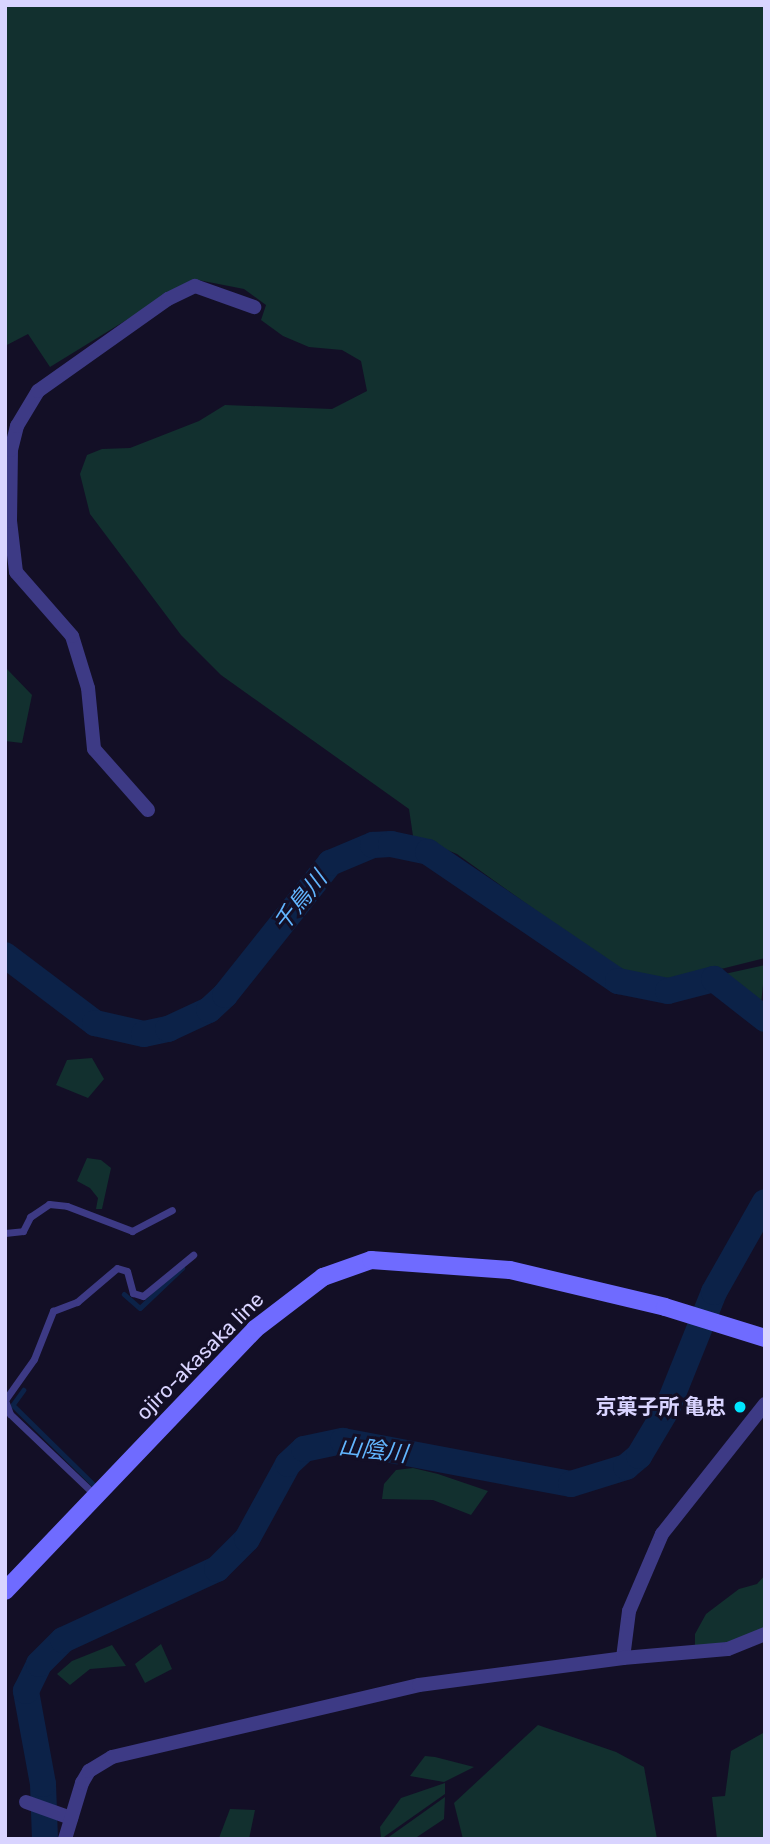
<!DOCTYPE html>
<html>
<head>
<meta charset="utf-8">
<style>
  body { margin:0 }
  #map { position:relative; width:770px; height:1844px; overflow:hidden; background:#130f26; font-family:Rubik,"Noto Sans JP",sans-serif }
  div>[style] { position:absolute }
  .green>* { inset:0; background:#12302f }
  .stream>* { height:4.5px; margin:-2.25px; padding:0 2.25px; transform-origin:2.25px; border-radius:2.25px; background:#0c2248 }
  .river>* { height:26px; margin:-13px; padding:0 13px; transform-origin:13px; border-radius:13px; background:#0c2248 }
  .service>* { height:7px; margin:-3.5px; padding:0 3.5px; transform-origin:3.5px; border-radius:3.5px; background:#3d3a85 }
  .minor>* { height:14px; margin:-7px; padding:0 7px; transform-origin:7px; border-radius:7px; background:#3d3a85 }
  .secondary>* { height:18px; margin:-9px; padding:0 9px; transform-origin:9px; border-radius:9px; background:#6f6bff }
  .dots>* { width:19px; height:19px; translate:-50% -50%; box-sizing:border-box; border:4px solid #130f26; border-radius:50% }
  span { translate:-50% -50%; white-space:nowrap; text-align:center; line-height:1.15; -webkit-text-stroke:6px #130f26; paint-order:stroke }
  .street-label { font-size:21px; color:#d9d4ff }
  .poi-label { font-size:21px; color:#d9d4ff; font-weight:700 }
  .right { translate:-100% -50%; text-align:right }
  .water-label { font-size:23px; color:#62b6ff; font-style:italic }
  .frame { position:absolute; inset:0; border:7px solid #d9d4ff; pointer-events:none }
</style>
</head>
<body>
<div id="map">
  <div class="green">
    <i style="clip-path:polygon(5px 5px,765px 5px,765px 958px,677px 980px,651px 979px,615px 967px,457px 854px,413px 836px,409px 809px,221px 675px,181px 635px,90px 514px,80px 474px,87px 455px,102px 449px,130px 448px,199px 421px,225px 405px,332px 409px,367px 391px,361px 361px,342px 350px,309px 347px,283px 336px,261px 320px,266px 305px,244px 289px,193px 279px,50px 367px,28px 334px,5px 346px)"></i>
    <i style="clip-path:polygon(5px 667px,32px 695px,22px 743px,5px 741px)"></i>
    <i style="clip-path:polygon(765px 965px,761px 1004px,720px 975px)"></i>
    <i style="clip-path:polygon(92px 1058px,104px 1079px,88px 1098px,56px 1085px,67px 1060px)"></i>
    <i style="clip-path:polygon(87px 1158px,101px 1160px,111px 1168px,102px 1209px,96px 1209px,98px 1198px,90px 1188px,77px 1181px)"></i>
    <i style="clip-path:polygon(413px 1468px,438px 1474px,488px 1491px,471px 1515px,433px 1500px,382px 1499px,384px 1484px,396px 1470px)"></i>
    <i style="clip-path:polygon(765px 1575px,765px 1628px,742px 1640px,695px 1648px,695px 1634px,706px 1614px,739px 1589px,757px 1584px)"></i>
    <i style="clip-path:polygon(161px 1644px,172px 1669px,145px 1683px,135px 1664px)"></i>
    <i style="clip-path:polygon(112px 1645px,126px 1666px,90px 1669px,70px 1685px,57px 1674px,72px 1661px)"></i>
    <i style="clip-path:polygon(538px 1725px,616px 1752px,644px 1767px,657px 1839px,463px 1839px,454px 1803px)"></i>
    <i style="clip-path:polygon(765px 1732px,765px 1839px,717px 1839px,712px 1797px,725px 1796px,731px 1751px)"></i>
    <i style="clip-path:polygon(425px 1756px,435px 1757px,474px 1767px,444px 1782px,410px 1776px)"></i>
    <i style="clip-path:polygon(445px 1783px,445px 1794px,381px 1839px,380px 1827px,401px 1798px)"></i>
    <i style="clip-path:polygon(445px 1797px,444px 1819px,414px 1839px,386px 1839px)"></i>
    <i style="clip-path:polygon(230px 1809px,255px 1810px,249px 1839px,219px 1838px)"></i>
  </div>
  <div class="stream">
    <i style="left:124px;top:1294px;width:21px;rotate:41deg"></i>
    <i style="left:140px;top:1308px;width:58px;rotate:-43.6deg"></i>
    <i style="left:24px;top:1390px;width:19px;rotate:126deg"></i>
    <i style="left:13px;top:1405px;width:114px;rotate:44.6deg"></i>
  </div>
  <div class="river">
    <i style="left:5px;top:955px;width:113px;rotate:37.1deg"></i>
    <i style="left:95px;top:1023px;width:50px;rotate:12.7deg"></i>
    <i style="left:144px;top:1034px;width:25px;rotate:-12deg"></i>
    <i style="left:168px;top:1029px;width:45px;rotate:-24.9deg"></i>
    <i style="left:209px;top:1010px;width:22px;rotate:-43deg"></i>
    <i style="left:225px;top:995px;width:169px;rotate:-51.5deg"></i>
    <i style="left:330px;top:863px;width:47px;rotate:-22.7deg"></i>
    <i style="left:373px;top:845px;width:18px;rotate:-3deg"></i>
    <i style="left:391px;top:844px;width:38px;rotate:12deg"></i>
    <i style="left:428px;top:852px;width:230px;rotate:34.2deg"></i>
    <i style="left:618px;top:981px;width:51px;rotate:11.3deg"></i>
    <i style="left:668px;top:991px;width:48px;rotate:-14.6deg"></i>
    <i style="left:714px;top:979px;width:65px;rotate:38.1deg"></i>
    <i style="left:45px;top:1839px;width:55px;rotate:-92.1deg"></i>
    <i style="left:43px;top:1784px;width:95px;rotate:-100.4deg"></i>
    <i style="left:26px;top:1691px;width:30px;rotate:-64deg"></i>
    <i style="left:39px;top:1664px;width:34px;rotate:-45deg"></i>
    <i style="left:63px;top:1640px;width:170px;rotate:-24.8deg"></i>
    <i style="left:217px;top:1569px;width:42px;rotate:-45deg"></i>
    <i style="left:247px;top:1539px;width:85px;rotate:-61.3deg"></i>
    <i style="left:288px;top:1464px;width:22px;rotate:-43deg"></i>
    <i style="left:304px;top:1449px;width:40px;rotate:-12deg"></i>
    <i style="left:343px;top:1441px;width:232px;rotate:10.7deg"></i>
    <i style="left:571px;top:1484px;width:58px;rotate:-17.2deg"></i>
    <i style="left:626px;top:1467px;width:17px;rotate:-40deg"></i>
    <i style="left:639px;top:1456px;width:55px;rotate:-59.2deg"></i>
    <i style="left:667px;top:1409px;width:126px;rotate:-68.1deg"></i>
    <i style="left:714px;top:1292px;width:103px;rotate:-60.5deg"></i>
  </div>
  <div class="service">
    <i style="left:5px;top:1233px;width:18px;rotate:-6deg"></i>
    <i style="left:23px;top:1231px;width:16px;rotate:-63deg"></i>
    <i style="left:30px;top:1217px;width:23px;rotate:-34deg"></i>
    <i style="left:49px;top:1204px;width:18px;rotate:6deg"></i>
    <i style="left:67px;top:1206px;width:70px;rotate:21deg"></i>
    <i style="left:132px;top:1231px;width:45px;rotate:-27.7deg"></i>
    <i style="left:94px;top:1494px;width:116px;rotate:-136.4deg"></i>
    <i style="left:10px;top:1414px;width:15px;rotate:-110deg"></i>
    <i style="left:5px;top:1400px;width:50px;rotate:-54.7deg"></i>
    <i style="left:34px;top:1359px;width:52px;rotate:-68.4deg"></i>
    <i style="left:53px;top:1311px;width:26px;rotate:-21deg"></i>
    <i style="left:77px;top:1302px;width:52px;rotate:-40.4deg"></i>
    <i style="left:117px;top:1268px;width:10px;rotate:17deg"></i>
    <i style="left:127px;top:1271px;width:23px;rotate:75deg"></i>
    <i style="left:133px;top:1293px;width:10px;rotate:17deg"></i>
    <i style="left:143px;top:1296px;width:65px;rotate:-39.4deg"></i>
  </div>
  <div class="minor">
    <i style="left:148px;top:810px;width:81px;rotate:-131.5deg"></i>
    <i style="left:94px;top:749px;width:61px;rotate:-95.6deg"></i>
    <i style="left:88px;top:688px;width:54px;rotate:-107.1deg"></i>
    <i style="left:72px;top:636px;width:85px;rotate:-131.2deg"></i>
    <i style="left:16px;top:572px;width:51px;rotate:-96.7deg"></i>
    <i style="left:10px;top:521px;width:71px;rotate:-89.2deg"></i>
    <i style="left:11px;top:450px;width:25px;rotate:-76deg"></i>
    <i style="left:17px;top:426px;width:41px;rotate:-59deg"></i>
    <i style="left:38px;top:391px;width:159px;rotate:-35.3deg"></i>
    <i style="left:168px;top:299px;width:30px;rotate:-26deg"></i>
    <i style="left:195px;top:286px;width:63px;rotate:19.6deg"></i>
    <i style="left:623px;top:1658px;width:47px;rotate:-82.7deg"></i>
    <i style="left:629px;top:1611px;width:84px;rotate:-66.8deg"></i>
    <i style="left:662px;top:1534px;width:166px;rotate:-51.6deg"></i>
    <i style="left:26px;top:1802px;width:48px;rotate:19.6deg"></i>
    <i style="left:65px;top:1839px;width:59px;rotate:-73.1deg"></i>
    <i style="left:82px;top:1783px;width:14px;rotate:-60deg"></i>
    <i style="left:89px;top:1771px;width:27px;rotate:-31deg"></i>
    <i style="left:112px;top:1757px;width:315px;rotate:-13.2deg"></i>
    <i style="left:419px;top:1685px;width:206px;rotate:-7.5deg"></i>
    <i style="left:623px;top:1658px;width:105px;rotate:-4.9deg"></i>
    <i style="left:728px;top:1649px;width:40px;rotate:-22deg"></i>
  </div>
  <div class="secondary">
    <i style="left:5px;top:1591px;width:362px;rotate:-46.3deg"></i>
    <i style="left:255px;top:1329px;width:86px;rotate:-37.4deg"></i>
    <i style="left:323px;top:1277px;width:51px;rotate:-19.5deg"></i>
    <i style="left:371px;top:1260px;width:139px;rotate:4.1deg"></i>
    <i style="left:510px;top:1270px;width:159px;rotate:13.4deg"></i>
    <i style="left:665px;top:1307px;width:105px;rotate:17.2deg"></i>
  </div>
  <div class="dots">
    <i style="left:740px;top:1407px;background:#00e5ff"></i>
  </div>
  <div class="street-label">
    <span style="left:200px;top:1356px;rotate:-45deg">ojiro-akasaka line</span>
  </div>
  <div class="poi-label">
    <span class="right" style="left:726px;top:1407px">京菓子所 亀忠</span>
  </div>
  <div class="water-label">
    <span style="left:300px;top:901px;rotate:-51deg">千鳥川</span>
    <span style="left:373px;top:1450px;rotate:7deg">山陰川</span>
  </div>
  <div class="frame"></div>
</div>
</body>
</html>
